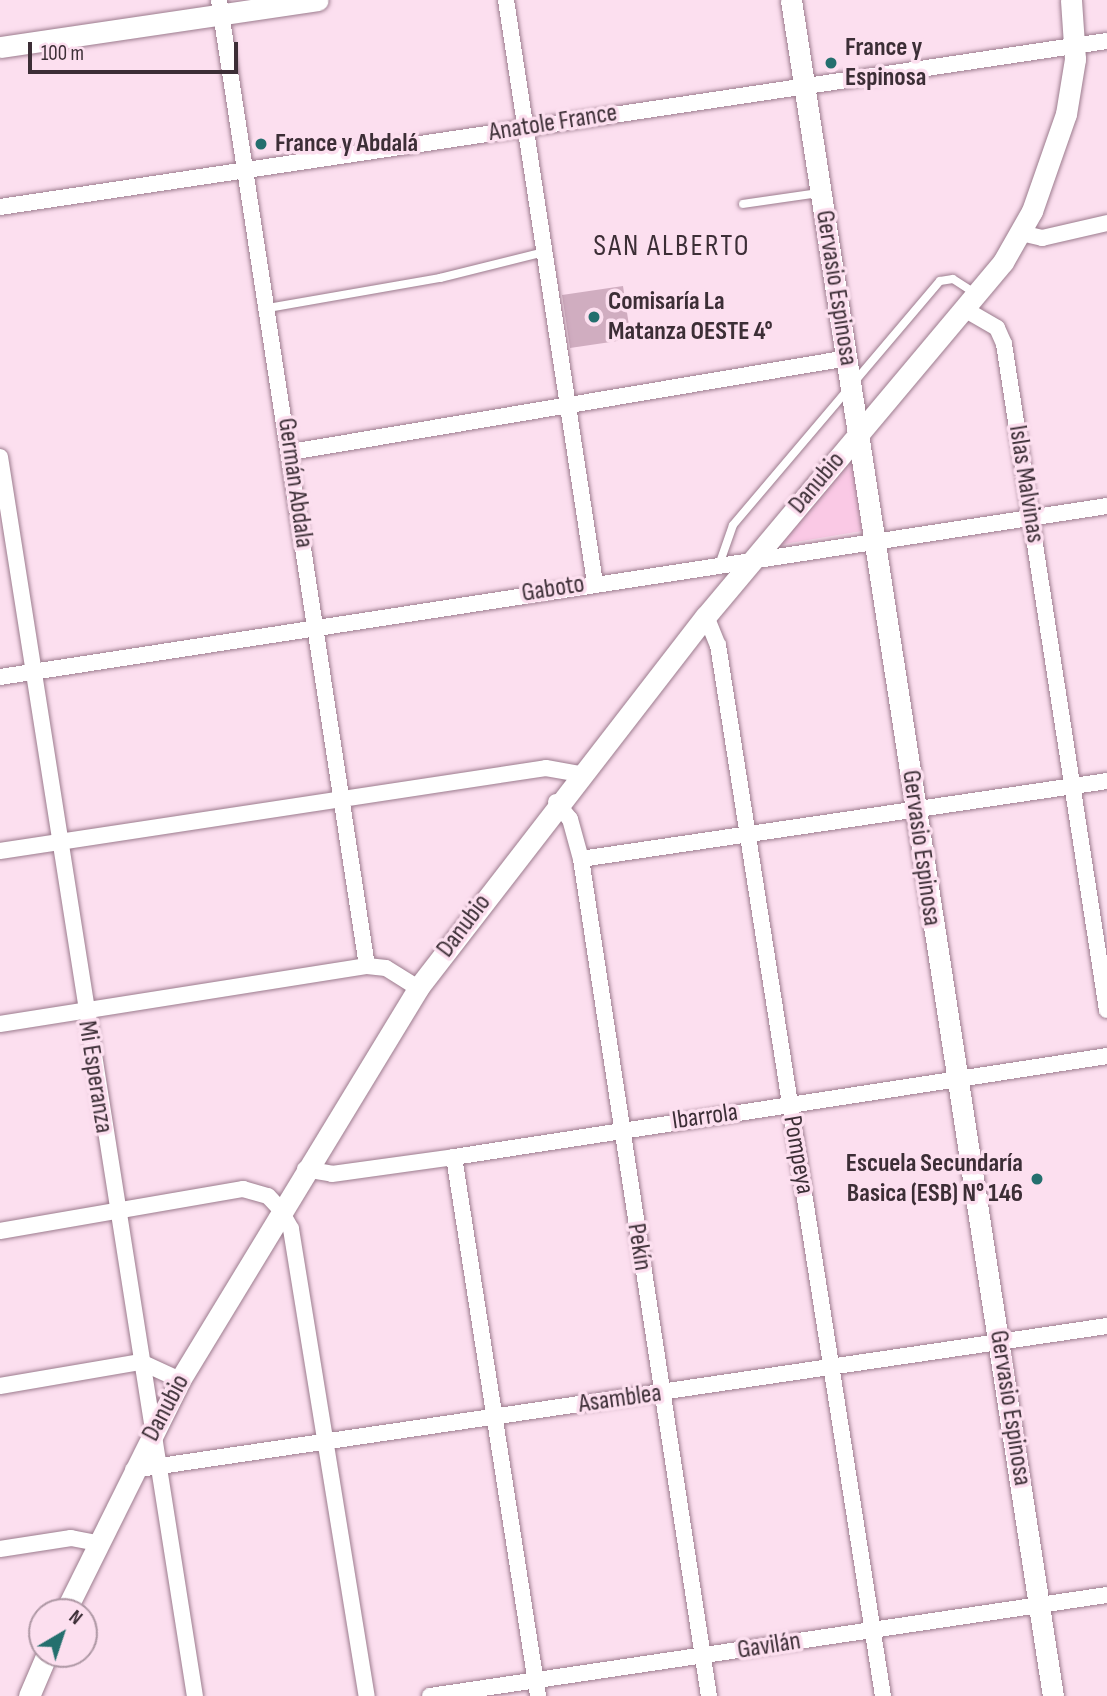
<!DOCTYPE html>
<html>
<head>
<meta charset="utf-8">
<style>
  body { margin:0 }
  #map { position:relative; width:1107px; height:1696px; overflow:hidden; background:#fcdfef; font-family:"Sofia Sans Condensed",sans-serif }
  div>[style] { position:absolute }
  .green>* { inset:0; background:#fac9e5 }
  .building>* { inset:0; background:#d0adc0 }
  .roads { filter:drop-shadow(0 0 2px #9c7c8e) drop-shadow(0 0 2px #9c7c8e) }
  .lane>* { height:8px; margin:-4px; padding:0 4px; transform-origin:4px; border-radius:4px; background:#fff }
  .street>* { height:16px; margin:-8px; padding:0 8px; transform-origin:8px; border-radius:8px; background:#fff }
  .secondary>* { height:21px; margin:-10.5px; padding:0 10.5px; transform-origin:10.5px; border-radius:10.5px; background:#fff }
  .dots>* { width:19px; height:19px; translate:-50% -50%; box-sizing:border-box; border:4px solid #fcdfef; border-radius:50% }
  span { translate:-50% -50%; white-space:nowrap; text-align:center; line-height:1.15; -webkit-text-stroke:7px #fcdfef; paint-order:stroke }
  .poi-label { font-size:26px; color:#3c2e36; font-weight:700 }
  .left { translate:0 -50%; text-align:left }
  .right { translate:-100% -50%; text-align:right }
  .street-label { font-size:26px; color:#3c2e36 }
  .quarter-label { font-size:30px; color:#3c2e36; letter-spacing:2px }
  .north { position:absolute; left:28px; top:1598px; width:70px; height:70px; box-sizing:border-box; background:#fcdfef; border:2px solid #af98a5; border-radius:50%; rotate:39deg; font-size:19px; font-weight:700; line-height:28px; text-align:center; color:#3c2e36 }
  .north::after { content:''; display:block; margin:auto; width:24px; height:32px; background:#246f6e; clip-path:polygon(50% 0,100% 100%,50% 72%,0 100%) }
  .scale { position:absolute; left:28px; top:42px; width:210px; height:32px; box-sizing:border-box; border:4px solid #3c2e36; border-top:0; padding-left:9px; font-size:21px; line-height:24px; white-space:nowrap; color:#3c2e36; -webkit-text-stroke:5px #fcdfef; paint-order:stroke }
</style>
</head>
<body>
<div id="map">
  <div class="green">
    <i style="clip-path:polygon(852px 456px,862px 531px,778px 545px)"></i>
  </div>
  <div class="building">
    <i style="clip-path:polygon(623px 286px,631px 339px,570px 348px,562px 295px)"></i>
  </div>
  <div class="roads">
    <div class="lane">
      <i style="left:743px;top:204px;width:76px;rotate:-8.3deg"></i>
      <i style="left:268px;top:308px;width:175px;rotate:-9.9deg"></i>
      <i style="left:440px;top:278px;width:107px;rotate:-14deg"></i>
      <i style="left:719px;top:565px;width:42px;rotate:-70.7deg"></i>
      <i style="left:733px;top:525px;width:320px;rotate:-49.7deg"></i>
      <i style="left:940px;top:281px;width:13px;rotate:-9deg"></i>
      <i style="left:953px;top:279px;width:27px;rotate:33deg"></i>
    </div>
    <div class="street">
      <i style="left:219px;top:0;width:977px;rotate:81.29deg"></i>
      <i style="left:506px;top:0;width:590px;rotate:81.32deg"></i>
      <i style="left:0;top:207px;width:1119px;rotate:-8.53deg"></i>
      <i style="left:1021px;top:233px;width:22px;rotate:13deg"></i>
      <i style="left:1042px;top:238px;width:67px;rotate:-13deg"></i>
      <i style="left:966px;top:310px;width:36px;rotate:30deg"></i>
      <i style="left:997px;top:328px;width:17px;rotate:66deg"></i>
      <i style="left:1004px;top:344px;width:674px;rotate:81.21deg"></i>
      <i style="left:291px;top:452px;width:565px;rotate:-9.58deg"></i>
      <i style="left:0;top:457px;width:1254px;rotate:81.06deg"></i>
      <i style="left:706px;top:616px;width:31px;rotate:68deg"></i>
      <i style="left:718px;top:645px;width:1064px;rotate:81.08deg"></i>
      <i style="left:0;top:677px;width:1120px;rotate:-8.78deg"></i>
      <i style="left:556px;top:802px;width:22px;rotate:51deg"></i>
      <i style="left:570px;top:819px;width:41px;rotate:74.6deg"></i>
      <i style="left:581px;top:859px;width:847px;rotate:81.31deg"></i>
      <i style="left:0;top:851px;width:552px;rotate:-8.64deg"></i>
      <i style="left:546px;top:768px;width:35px;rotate:10deg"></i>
      <i style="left:581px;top:859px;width:532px;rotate:-8.43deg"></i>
      <i style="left:0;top:1024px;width:372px;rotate:-9deg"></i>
      <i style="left:367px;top:966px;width:19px;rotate:6deg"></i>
      <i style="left:386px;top:968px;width:38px;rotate:32deg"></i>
      <i style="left:454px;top:1157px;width:546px;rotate:81.14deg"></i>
      <i style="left:305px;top:1169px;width:27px;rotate:10deg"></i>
      <i style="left:332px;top:1174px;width:123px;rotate:-7.9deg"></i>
      <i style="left:454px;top:1157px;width:661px;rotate:-8.79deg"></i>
      <i style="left:0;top:1231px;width:247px;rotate:-9.8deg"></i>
      <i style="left:243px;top:1189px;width:26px;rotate:16deg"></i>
      <i style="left:268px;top:1196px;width:16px;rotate:47deg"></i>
      <i style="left:279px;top:1208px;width:24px;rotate:60deg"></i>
      <i style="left:291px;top:1229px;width:473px;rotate:80.8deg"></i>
      <i style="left:0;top:1386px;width:143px;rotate:-9.7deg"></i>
      <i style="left:141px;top:1362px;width:43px;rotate:24.8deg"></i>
      <i style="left:133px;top:1470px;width:985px;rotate:-8.41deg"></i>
      <i style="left:0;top:1549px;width:72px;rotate:-8.8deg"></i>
      <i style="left:71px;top:1538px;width:25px;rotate:11deg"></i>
      <i style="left:430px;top:1696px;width:684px;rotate:-8.49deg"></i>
    </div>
    <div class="secondary">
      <i style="left:791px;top:0;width:1716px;rotate:81.22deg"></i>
      <i style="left:0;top:47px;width:321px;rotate:-8.4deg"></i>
      <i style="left:65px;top:1612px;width:259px;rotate:-63.6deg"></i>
      <i style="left:180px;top:1380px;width:459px;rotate:-58.7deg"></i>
      <i style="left:418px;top:988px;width:470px;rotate:-52.3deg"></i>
      <i style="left:706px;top:616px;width:462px;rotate:-50deg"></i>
      <i style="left:1003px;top:262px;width:59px;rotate:-60.4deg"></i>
      <i style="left:1032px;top:211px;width:103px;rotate:-70.7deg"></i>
      <i style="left:1066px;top:114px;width:56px;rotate:-80.7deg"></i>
      <i style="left:1075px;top:59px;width:59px;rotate:-93.9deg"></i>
      <i style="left:29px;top:1696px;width:46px;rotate:-66.8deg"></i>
    </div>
  </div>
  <div class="dots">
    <i style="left:831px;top:63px;background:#246f6e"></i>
    <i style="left:261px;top:144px;background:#246f6e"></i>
    <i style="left:594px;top:317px;background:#246f6e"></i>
    <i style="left:1037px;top:1179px;background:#246f6e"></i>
  </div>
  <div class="poi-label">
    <span class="left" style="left:845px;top:63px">France y<br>Espinosa</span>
    <span class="left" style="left:275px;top:144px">France y Abdalá</span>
    <span class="left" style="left:608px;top:317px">Comisaría La<br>Matanza OESTE 4°</span>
    <span class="right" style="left:1023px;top:1179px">Escuela Secundaría<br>Basica (ESB) N° 146</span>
  </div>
  <div class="street-label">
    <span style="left:553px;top:123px;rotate:-9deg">Anatole France</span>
    <span style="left:836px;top:288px;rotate:81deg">Gervasio Espinosa</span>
    <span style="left:295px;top:483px;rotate:82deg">Germán Abdala</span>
    <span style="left:817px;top:483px;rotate:-50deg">Danubio</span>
    <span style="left:1026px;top:484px;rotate:81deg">Islas Malvinas</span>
    <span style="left:553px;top:589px;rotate:-9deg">Gaboto</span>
    <span style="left:921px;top:848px;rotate:82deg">Gervasio Espinosa</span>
    <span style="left:464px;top:926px;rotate:-53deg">Danubio</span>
    <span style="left:95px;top:1077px;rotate:81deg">Mi Esperanza</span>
    <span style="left:705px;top:1117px;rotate:-8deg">Ibarrola</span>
    <span style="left:798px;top:1155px;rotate:80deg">Pompeya</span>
    <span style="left:639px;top:1247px;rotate:81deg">Pekín</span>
    <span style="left:620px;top:1399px;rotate:-8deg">Asamblea</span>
    <span style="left:166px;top:1408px;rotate:-62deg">Danubio</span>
    <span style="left:1010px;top:1408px;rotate:81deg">Gervasio Espinosa</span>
    <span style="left:769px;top:1646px;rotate:-9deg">Gavilán</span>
  </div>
  <div class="quarter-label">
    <span style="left:672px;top:246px">SAN ALBERTO</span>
  </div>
  <div class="north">N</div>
  <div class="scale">100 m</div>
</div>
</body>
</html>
